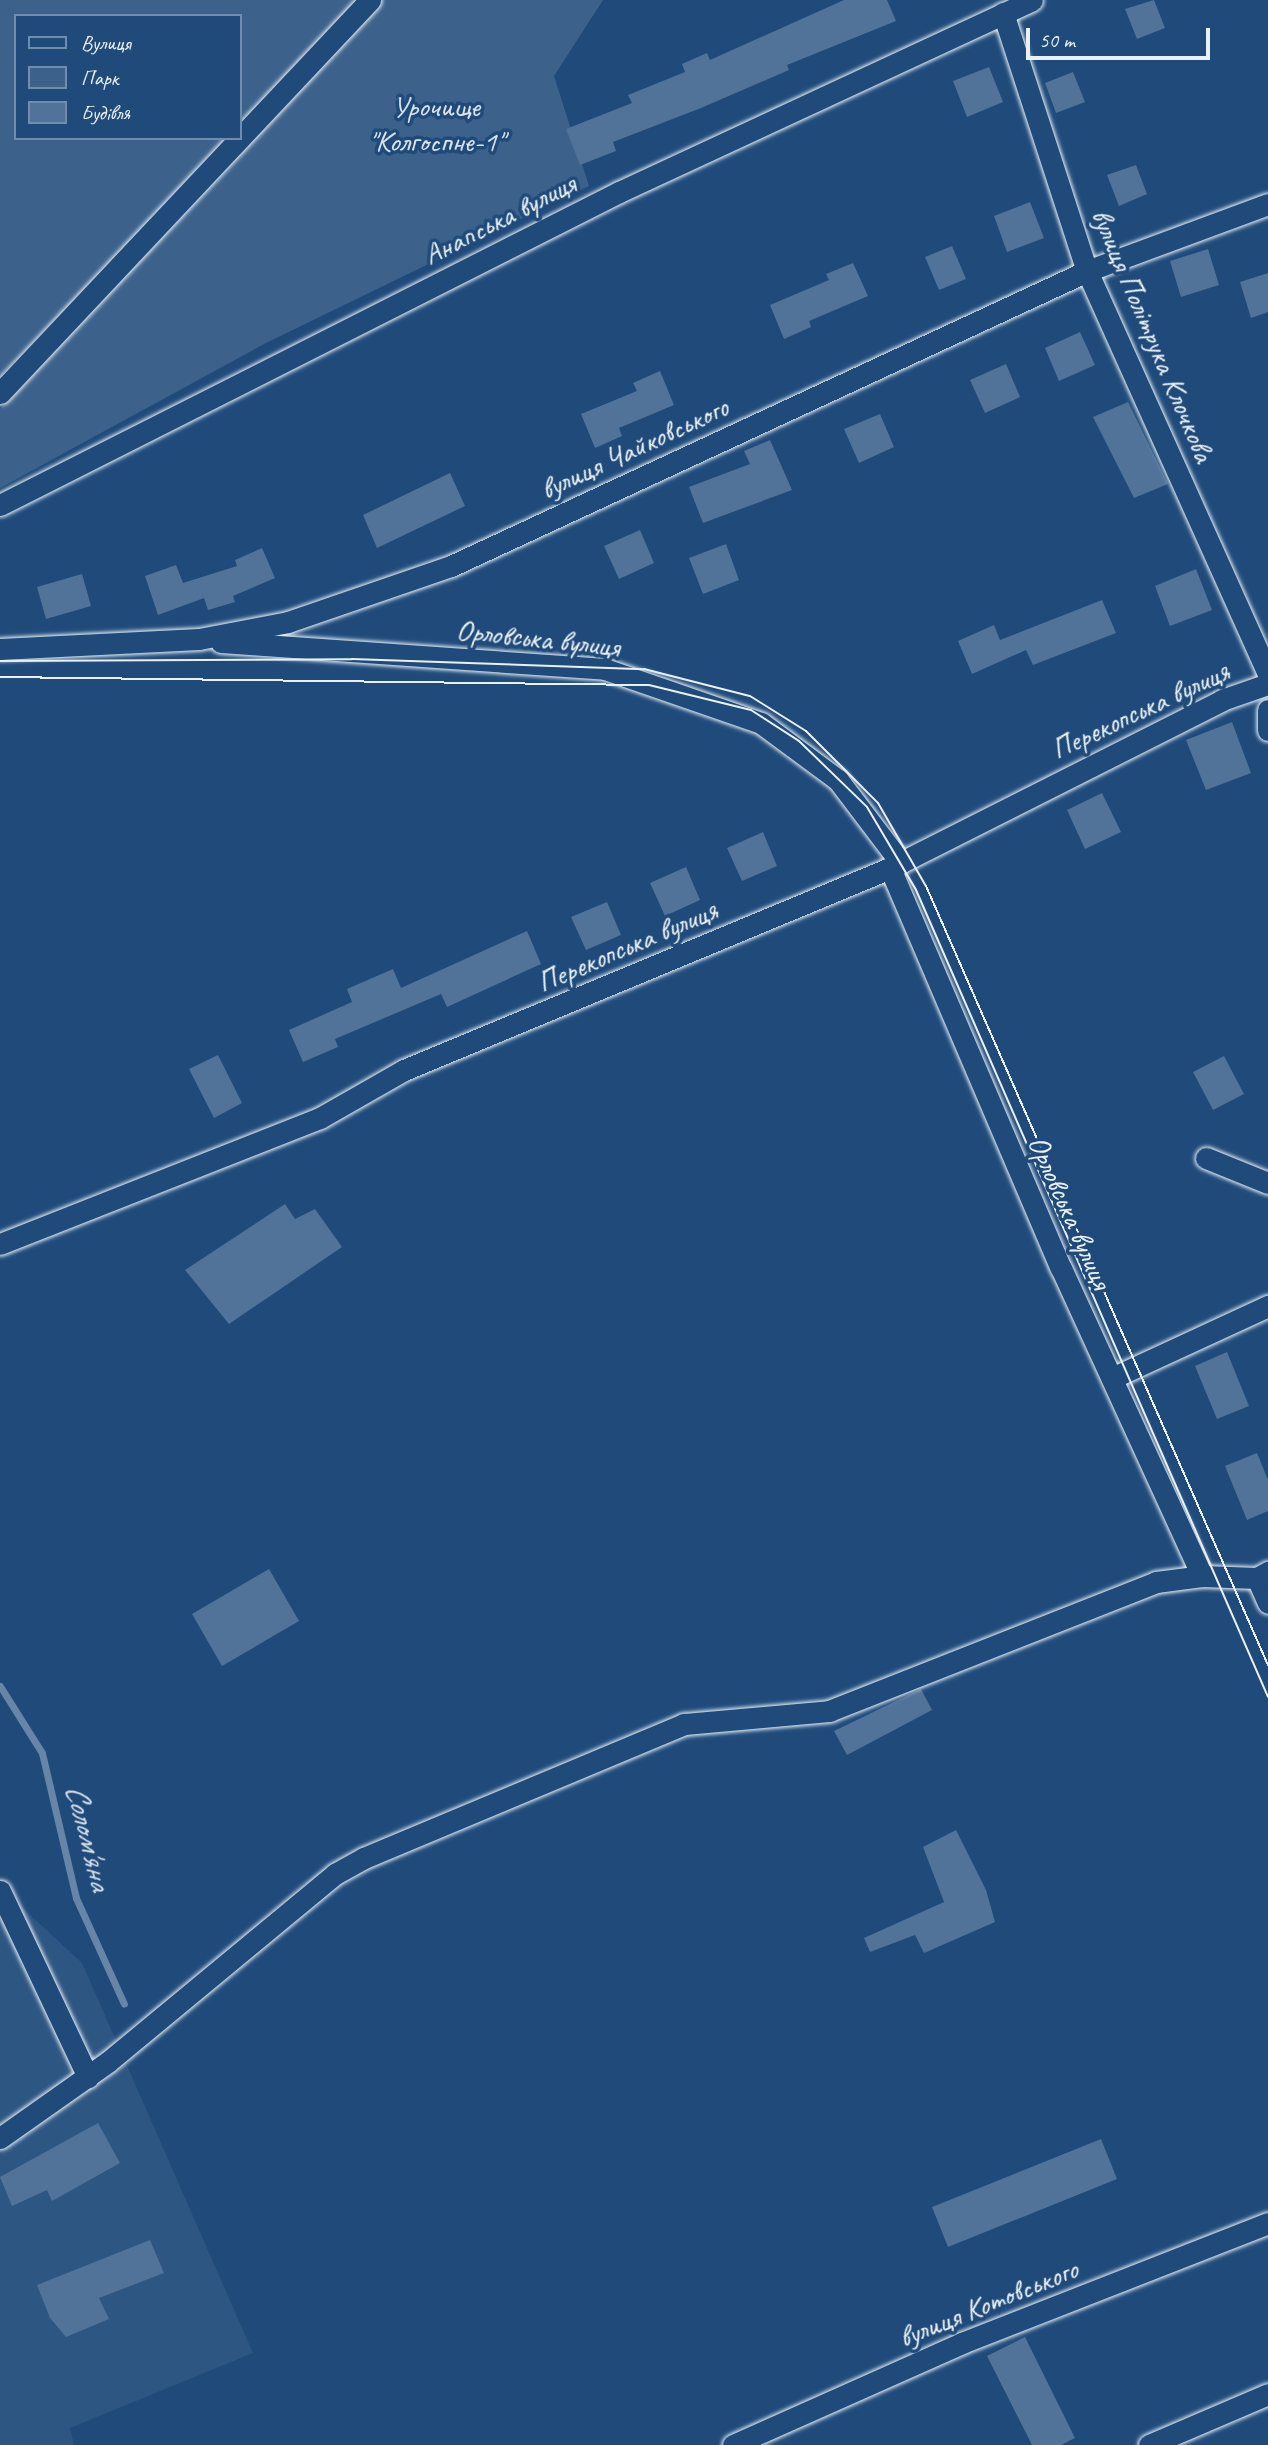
<!DOCTYPE html>
<html>
<head>
<meta charset="utf-8">
<style>
  body { margin:0 }
  #map { position:relative; width:1268px; height:2445px; overflow:hidden; background:#1f4a7a; font-family:Caveat,sans-serif }
  div>[style] { position:absolute }
  .built>* { inset:0; background:#2e5683 }
  .green>* { inset:0; background:#3c628c }
  .stream>* { height:7px; margin:-3.5px; padding:0 3.5px; transform-origin:3.5px; border-radius:3.5px; background:#6685a7 }
  .building>* { inset:0; background:#517399 }
  .roads { filter:drop-shadow(0 0 2px #e8f1f8) drop-shadow(0 0 2px #e8f1f8) }
  .street>* { height:21px; margin:-10.5px; padding:0 10.5px; transform-origin:10.5px; border-radius:10.5px; background:#1f4a7a }
  .tram>* { height:2px; margin:-1px; padding:0 1px; transform-origin:1px; border-radius:1px; background:#e8f1f8 }
  span { translate:-50% -50%; white-space:nowrap; text-align:center; line-height:1.15; -webkit-text-stroke:7px #1f4a7a; paint-order:stroke }
  .park-label { font-size:30px; color:#d7e3ed }
  .street-label { font-size:30px; color:#e8f1f8 }
  .water-label { font-size:32px; color:#d4e1ec; font-style:italic }
  .legend { position:absolute; left:14px; top:14px; width:228px; height:126px; box-sizing:border-box; background:#1f4a7a; border:2px solid #6f8dac; margin:0; padding:9px 12px; list-style:none; font-size:21px; color:#e8f1f8 }
  .legend li { display:flex; align-items:center; gap:14px; height:35px }
  .legend b { width:35px; border:2px solid #6f8dac }
  .scale { position:absolute; left:1026px; top:28px; width:184px; height:32px; box-sizing:border-box; border:4px solid #e8f1f8; border-top:0; padding-left:9px; font-size:21px; line-height:24px; white-space:nowrap; color:#e8f1f8; -webkit-text-stroke:5px #1f4a7a; paint-order:stroke }
</style>
</head>
<body>
<div id="map">
  <div class="built">
    <i style="clip-path:polygon(0 1887px,82px 1963px,253px 2353px,70px 2428px,74px 2445px,0 2445px)"></i>
  </div>
  <div class="green">
    <i style="clip-path:polygon(0 0,359px 0,240px 129px,240px 16px,16px 16px,16px 138px,231px 138px,0 376px)"></i>
    <i style="clip-path:polygon(382px 0,603px 0,554px 76px,589px 186px,266px 343px,0 488px,0 409px)"></i>
  </div>
  <div class="stream">
    <i style="left:0;top:1686px;width:79px;rotate:57.9deg"></i>
    <i style="left:42px;top:1753px;width:149px;rotate:76.8deg"></i>
    <i style="left:76px;top:1898px;width:116px;rotate:65.6deg"></i>
  </div>
  <div class="building">
    <i style="clip-path:polygon(844px 0,887px 0,896px 21px,787px 65px,789px 70px,701px 108px,613px 142px,616px 151px,580px 165px,566px 129px,632px 103px,628px 95px,685px 72px,682px 64px,707px 53px,710px 60px)"></i>
    <i style="clip-path:polygon(1154px 0,1165px 28px,1137px 39px,1125px 9px)"></i>
    <i style="clip-path:polygon(989px 67px,1003px 102px,967px 117px,953px 81px)"></i>
    <i style="clip-path:polygon(1073px 72px,1085px 102px,1056px 113px,1045px 83px)"></i>
    <i style="clip-path:polygon(1136px 165px,1147px 194px,1119px 206px,1107px 175px)"></i>
    <i style="clip-path:polygon(1030px 202px,1044px 238px,1007px 252px,994px 216px)"></i>
    <i style="clip-path:polygon(952px 246px,966px 279px,939px 290px,925px 257px)"></i>
    <i style="clip-path:polygon(1208px 249px,1219px 285px,1181px 297px,1170px 261px)"></i>
    <i style="clip-path:polygon(853px 263px,868px 296px,809px 321px,811px 327px,784px 339px,770px 305px,829px 280px,826px 274px)"></i>
    <i style="clip-path:polygon(1268px 273px,1268px 312px,1251px 318px,1240px 282px)"></i>
    <i style="clip-path:polygon(1080px 332px,1095px 365px,1059px 381px,1045px 348px)"></i>
    <i style="clip-path:polygon(1006px 364px,1020px 397px,985px 413px,970px 380px)"></i>
    <i style="clip-path:polygon(660px 371px,674px 405px,619px 428px,622px 436px,595px 448px,581px 414px,637px 391px,633px 383px)"></i>
    <i style="clip-path:polygon(1128px 402px,1168px 484px,1134px 498px,1093px 417px)"></i>
    <i style="clip-path:polygon(880px 414px,894px 447px,859px 463px,844px 429px)"></i>
    <i style="clip-path:polygon(770px 440px,792px 490px,703px 523px,689px 487px,750px 464px,744px 451px)"></i>
    <i style="clip-path:polygon(450px 473px,465px 506px,377px 548px,363px 515px)"></i>
    <i style="clip-path:polygon(640px 530px,654px 563px,619px 579px,604px 546px)"></i>
    <i style="clip-path:polygon(726px 544px,739px 580px,703px 594px,689px 558px)"></i>
    <i style="clip-path:polygon(262px 548px,275px 578px,233px 596px,235px 602px,208px 610px,204px 598px,158px 615px,145px 576px,176px 565px,183px 583px,237px 566px,235px 560px)"></i>
    <i style="clip-path:polygon(1196px 569px,1212px 610px,1170px 626px,1155px 586px)"></i>
    <i style="clip-path:polygon(82px 574px,91px 606px,46px 619px,37px 587px)"></i>
    <i style="clip-path:polygon(1102px 600px,1116px 633px,1033px 665px,1026px 650px,972px 674px,958px 641px,994px 625px,1000px 640px)"></i>
    <i style="clip-path:polygon(1232px 722px,1251px 773px,1206px 790px,1186px 740px)"></i>
    <i style="clip-path:polygon(1102px 793px,1121px 832px,1085px 849px,1067px 810px)"></i>
    <i style="clip-path:polygon(763px 832px,777px 866px,742px 881px,727px 848px)"></i>
    <i style="clip-path:polygon(686px 867px,700px 900px,665px 916px,650px 883px)"></i>
    <i style="clip-path:polygon(607px 902px,621px 935px,586px 950px,571px 917px)"></i>
    <i style="clip-path:polygon(527px 931px,541px 964px,447px 1007px,441px 994px,335px 1039px,338px 1047px,303px 1062px,289px 1030px,352px 1002px,347px 989px,393px 969px,401px 988px)"></i>
    <i style="clip-path:polygon(218px 1055px,242px 1103px,214px 1118px,189px 1069px)"></i>
    <i style="clip-path:polygon(1224px 1056px,1244px 1094px,1213px 1110px,1193px 1072px)"></i>
    <i style="clip-path:polygon(285px 1204px,295px 1219px,315px 1209px,342px 1247px,229px 1324px,185px 1270px)"></i>
    <i style="clip-path:polygon(1227px 1352px,1249px 1406px,1217px 1419px,1195px 1366px)"></i>
    <i style="clip-path:polygon(1257px 1453px,1268px 1480px,1268px 1511px,1247px 1520px,1225px 1466px)"></i>
    <i style="clip-path:polygon(269px 1569px,299px 1621px,222px 1666px,192px 1614px)"></i>
    <i style="clip-path:polygon(921px 1689px,932px 1710px,847px 1755px,834px 1731px)"></i>
    <i style="clip-path:polygon(956px 1830px,986px 1890px,995px 1922px,924px 1953px,915px 1935px,870px 1952px,864px 1938px,944px 1902px,923px 1847px)"></i>
    <i style="clip-path:polygon(98px 2123px,120px 2163px,52px 2201px,47px 2190px,12px 2206px,0 2177px)"></i>
    <i style="clip-path:polygon(1101px 2139px,1117px 2179px,948px 2247px,932px 2207px)"></i>
    <i style="clip-path:polygon(150px 2240px,164px 2273px,99px 2298px,109px 2319px,66px 2337px,50px 2318px,37px 2285px)"></i>
    <i style="clip-path:polygon(1025px 2337px,1075px 2438px,1061px 2445px,1032px 2445px,987px 2356px)"></i>
  </div>
  <div class="roads">
    <div class="street">
      <i style="left:1003px;top:13px;width:271px;rotate:72deg"></i>
      <i style="left:1087px;top:271px;width:441px;rotate:65.8deg"></i>
      <i style="left:0;top:393px;width:540px;rotate:-46.73deg"></i>
      <i style="left:0;top:505px;width:694px;rotate:-26.82deg"></i>
      <i style="left:619px;top:192px;width:455px;rotate:-24.9deg"></i>
      <i style="left:221px;top:642px;width:385px;rotate:4deg"></i>
      <i style="left:605px;top:669px;width:165px;rotate:19.1deg"></i>
      <i style="left:761px;top:723px;width:96px;rotate:36.5deg"></i>
      <i style="left:838px;top:780px;width:104px;rotate:52.8deg"></i>
      <i style="left:0;top:649px;width:199px;rotate:-2.9deg"></i>
      <i style="left:199px;top:639px;width:91px;rotate:-10.8deg"></i>
      <i style="left:288px;top:622px;width:172px;rotate:-19deg"></i>
      <i style="left:451px;top:566px;width:701px;rotate:-24.88deg"></i>
      <i style="left:1087px;top:271px;width:193px;rotate:-20.3deg"></i>
      <i style="left:1268px;top:710px;width:20px;rotate:90deg"></i>
      <i style="left:890px;top:868px;width:435px;rotate:66.9deg"></i>
      <i style="left:1061px;top:1268px;width:339px;rotate:65.4deg"></i>
      <i style="left:1206px;top:1158px;width:67px;rotate:22deg"></i>
      <i style="left:0;top:1244px;width:344px;rotate:-21.5deg"></i>
      <i style="left:320px;top:1118px;width:97px;rotate:-29.7deg"></i>
      <i style="left:404px;top:1070px;width:526px;rotate:-22.57deg"></i>
      <i style="left:890px;top:868px;width:372px;rotate:-26.8deg"></i>
      <i style="left:1222px;top:700px;width:49px;rotate:-19.2deg"></i>
      <i style="left:1112px;top:1378px;width:172px;rotate:-24.8deg"></i>
      <i style="left:1257px;top:1578px;width:27px;rotate:66deg"></i>
      <i style="left:0;top:1891px;width:206px;rotate:64.7deg"></i>
      <i style="left:0;top:2138px;width:133px;rotate:-35.2deg"></i>
      <i style="left:109px;top:2061px;width:293px;rotate:-39.6deg"></i>
      <i style="left:335px;top:1874px;width:33px;rotate:-29deg"></i>
      <i style="left:364px;top:1858px;width:347px;rotate:-22.7deg"></i>
      <i style="left:684px;top:1724px;width:146px;rotate:-5.1deg"></i>
      <i style="left:829px;top:1711px;width:352px;rotate:-21.5deg"></i>
      <i style="left:1156px;top:1582px;width:46px;rotate:-7.4deg"></i>
      <i style="left:1202px;top:1576px;width:55px;rotate:2.1deg"></i>
      <i style="left:1257px;top:1578px;width:13px;rotate:-29deg"></i>
      <i style="left:733px;top:2445px;width:251px;rotate:-24deg"></i>
      <i style="left:962px;top:2343px;width:329px;rotate:-21.4deg"></i>
      <i style="left:1149px;top:2445px;width:129px;rotate:-23.2deg"></i>
    </div>
  </div>
  <div class="tram">
    <i style="left:0;top:661px;width:352px;rotate:-0.3deg"></i>
    <i style="left:352px;top:659px;width:292px;rotate:2deg"></i>
    <i style="left:644px;top:669px;width:109px;rotate:14.3deg"></i>
    <i style="left:750px;top:696px;width:66px;rotate:32deg"></i>
    <i style="left:806px;top:731px;width:102px;rotate:45deg"></i>
    <i style="left:878px;top:803px;width:96px;rotate:60deg"></i>
    <i style="left:926px;top:886px;width:851px;rotate:66.3deg"></i>
    <i style="left:0;top:677px;width:649px;rotate:0.71deg"></i>
    <i style="left:649px;top:685px;width:105px;rotate:13.8deg"></i>
    <i style="left:751px;top:710px;width:57px;rotate:32.9deg"></i>
    <i style="left:799px;top:741px;width:95px;rotate:44.1deg"></i>
    <i style="left:867px;top:807px;width:96px;rotate:59.4deg"></i>
    <i style="left:916px;top:890px;width:880px;rotate:66.43deg"></i>
  </div>
  <div class="park-label">
    <span style="left:436px;top:123px">Урочище<br>"Колгоспне-1"</span>
  </div>
  <div class="street-label">
    <span style="left:499px;top:219px;rotate:-27deg">Анапська вулиця</span>
    <span style="left:1153px;top:335px;rotate:67deg">вулиця Політрука Клочкова</span>
    <span style="left:634px;top:448px;rotate:-25deg">вулиця Чайковського</span>
    <span style="left:538px;top:638px;rotate:6deg">Орловська вулиця</span>
    <span style="left:1140px;top:710px;rotate:-25deg">Перекопська вулиця</span>
    <span style="left:627px;top:946px;rotate:-23deg">Перекопська вулиця</span>
    <span style="left:1070px;top:1212px;rotate:66deg">Орловська вулиця</span>
    <span style="left:988px;top:2303px;rotate:-22deg">вулиця Котовського</span>
  </div>
  <div class="water-label">
    <span style="left:88px;top:1837px;rotate:76deg">Солом'яна</span>
  </div>
  <ul class="legend">
  <li><b style="height:9px;background:#1f4a7a"></b>Вулиця</li>
  <li><b style="height:19px;background:#3c628c"></b>Парк</li>
  <li><b style="height:19px;background:#517399"></b>Будівля</li>
  </ul>
  <div class="scale">50 m</div>
</div>
</body>
</html>
